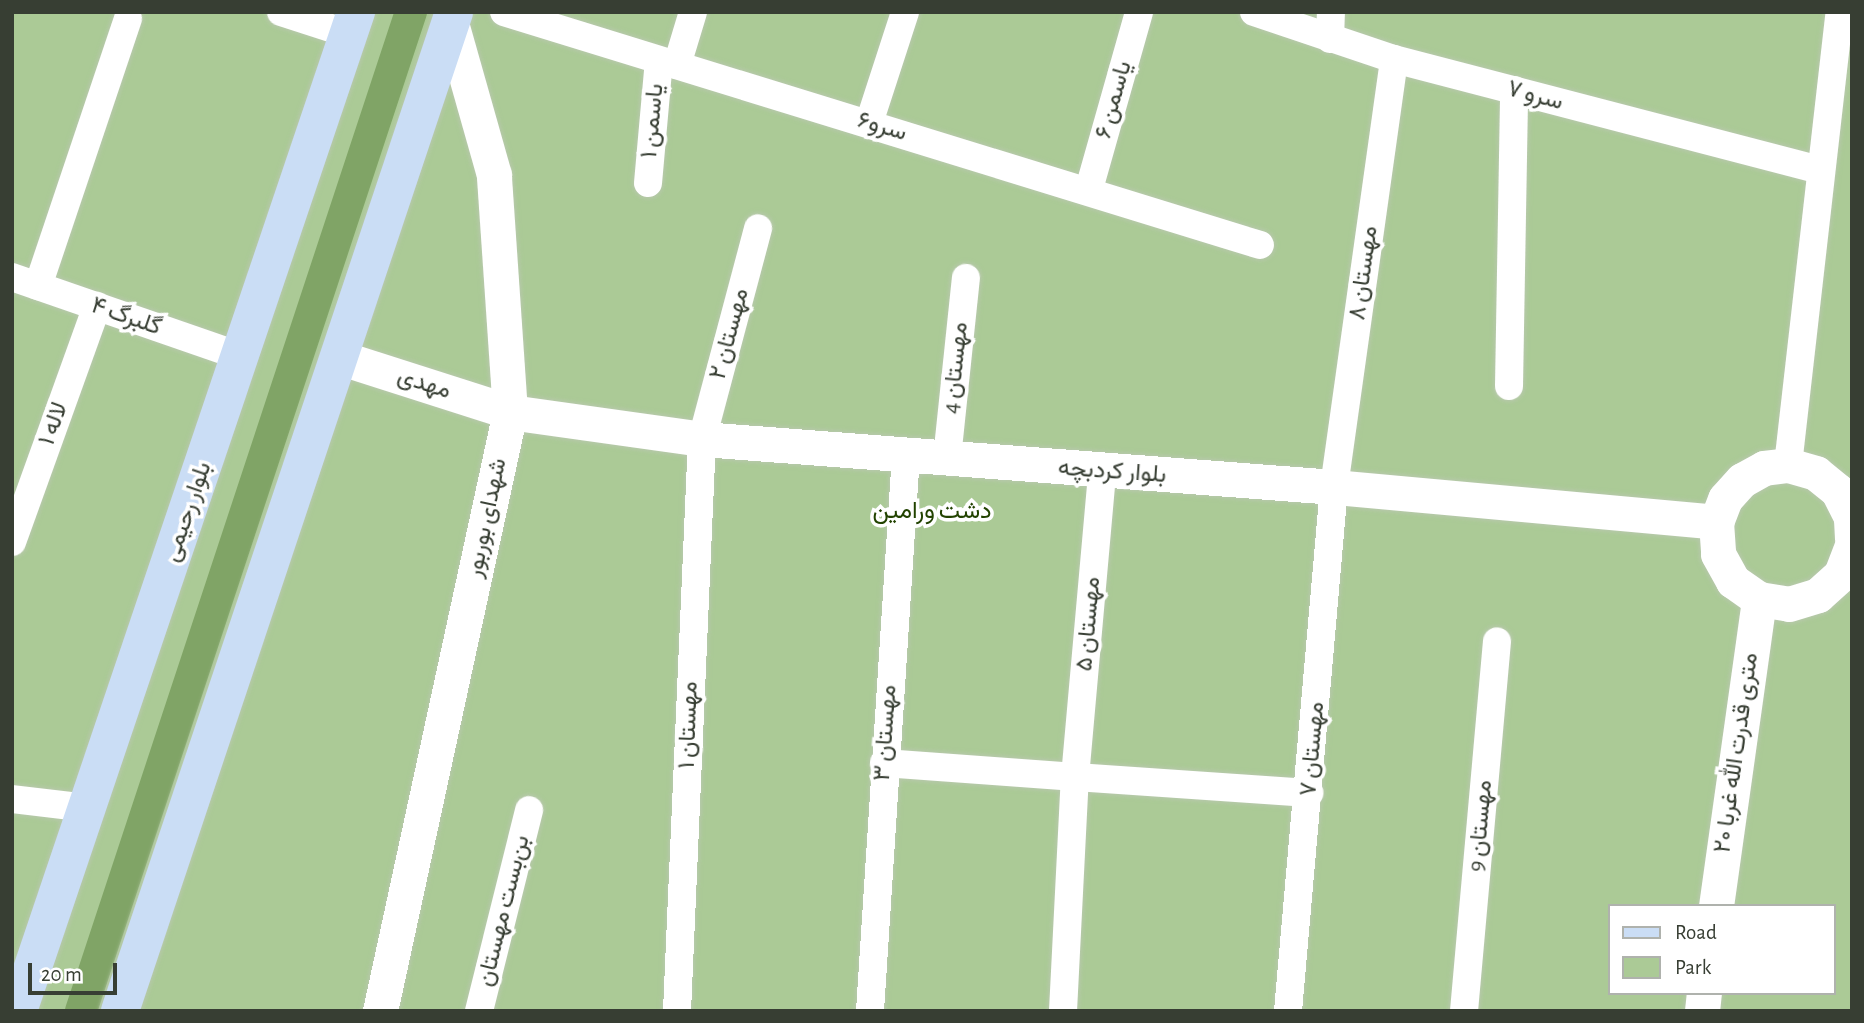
<!DOCTYPE html>
<html>
<head>
<meta charset="utf-8">
<style>
  body { margin:0 }
  #map { position:relative; width:1864px; height:1023px; overflow:hidden; background:#e7f8dc; font-family:"Alegreya Sans",Vazirmatn,sans-serif }
  div>[style] { position:absolute }
  .green>* { inset:0; background:#abca96 }
  .canal>* { height:32px; margin:-16px; padding:0 16px; transform-origin:16px; border-radius:16px; background:#80a466 }
  .roads { filter:drop-shadow(0 0 2px #b7c8ac) drop-shadow(0 0 2px #b7c8ac) }
  .minor>* { height:28px; margin:-14px; padding:0 14px; transform-origin:14px; border-radius:14px; background:#fff }
  .tertiary>* { height:35px; margin:-17.5px; padding:0 17.5px; transform-origin:17.5px; border-radius:17.5px; background:#fff }
  .secondary>* { height:38px; margin:-19px; padding:0 19px; transform-origin:19px; border-radius:19px; background:#caddf5 }
  span { translate:-50% -50%; white-space:nowrap; text-align:center; line-height:1.15; -webkit-text-stroke:7px #fff; paint-order:stroke }
  .street-label { font-size:24px; color:#373e33 }
  .park-label { font-size:24px; color:#224300 }
  .frame { position:absolute; inset:0; border:14px solid #373e33; pointer-events:none }
  .legend { position:absolute; left:1608px; top:904px; width:228px; height:91px; box-sizing:border-box; background:#fff; border:2px solid #afb2ad; margin:0; padding:9px 12px; list-style:none; font-size:21px; color:#373e33 }
  .legend li { display:flex; align-items:center; gap:14px; height:35px }
  .legend b { width:35px; border:2px solid #afb2ad }
  .scale { position:absolute; left:28px; top:963px; width:89px; height:32px; box-sizing:border-box; border:4px solid #373e33; border-top:0; padding-left:9px; font-size:21px; line-height:24px; white-space:nowrap; color:#373e33; -webkit-text-stroke:5px #fff; paint-order:stroke }
</style>
</head>
<body>
<div id="map">
  <div class="green">
    <i style="clip-path:polygon(evenodd,12px 12px,1852px 12px,1852px 1011px,12px 1011px,12px 12px,1610px 906px,1834px 906px,1834px 993px,1610px 993px,1610px 906px)"></i>
  </div>
  <div class="canal">
    <i style="left:81px;top:1011px;width:1052px;rotate:-71.72deg"></i>
  </div>
  <div class="roads">
    <div class="minor">
      <i style="left:281px;top:12px;width:71px;rotate:17.9deg"></i>
      <i style="left:504px;top:12px;width:791px;rotate:17.13deg"></i>
      <i style="left:1254px;top:12px;width:148px;rotate:18.6deg"></i>
      <i style="left:1394px;top:59px;width:439px;rotate:14.6deg"></i>
      <i style="left:1330px;top:39px;width:27px;rotate:-88deg"></i>
      <i style="left:677px;top:65px;width:55px;rotate:-73.2deg"></i>
      <i style="left:869px;top:123px;width:117px;rotate:-72deg"></i>
      <i style="left:648px;top:183px;width:123px;rotate:-84.9deg"></i>
      <i style="left:1089px;top:189px;width:184px;rotate:-74.2deg"></i>
      <i style="left:12px;top:277px;width:241px;rotate:19.1deg"></i>
      <i style="left:38px;top:286px;width:282px;rotate:-71.4deg"></i>
      <i style="left:1509px;top:386px;width:296px;rotate:-89deg"></i>
      <i style="left:947px;top:458px;width:181px;rotate:-84deg"></i>
      <i style="left:1788px;top:465px;width:456px;rotate:-83.5deg"></i>
      <i style="left:12px;top:542px;width:251px;rotate:-70.2deg"></i>
      <i style="left:884px;top:763px;width:192px;rotate:4.2deg"></i>
      <i style="left:1075px;top:777px;width:306px;rotate:-84.9deg"></i>
      <i style="left:12px;top:799px;width:77px;rotate:6.8deg"></i>
      <i style="left:479px;top:1011px;width:207px;rotate:-76deg"></i>
      <i style="left:677px;top:1011px;width:573px;rotate:-87.5deg"></i>
      <i style="left:702px;top:439px;width:218px;rotate:-75.1deg"></i>
      <i style="left:870px;top:1011px;width:557px;rotate:-86.3deg"></i>
      <i style="left:1063px;top:1011px;width:234px;rotate:-87.1deg"></i>
      <i style="left:1075px;top:777px;width:235px;rotate:3.9deg"></i>
      <i style="left:1288px;top:1011px;width:526px;rotate:-84.98deg"></i>
      <i style="left:1334px;top:487px;width:432px;rotate:-82deg"></i>
      <i style="left:1464px;top:1011px;width:371px;rotate:-84.9deg"></i>
    </div>
    <div class="tertiary">
      <i style="left:338px;top:357px;width:181px;rotate:17.7deg"></i>
      <i style="left:510px;top:412px;width:194px;rotate:8deg"></i>
      <i style="left:702px;top:439px;width:634px;rotate:4.34deg"></i>
      <i style="left:1334px;top:487px;width:384px;rotate:5.2deg"></i>
      <i style="left:1852px;top:538px;width:21px;rotate:-93deg"></i>
      <i style="left:1851px;top:517px;width:29px;rotate:-117deg"></i>
      <i style="left:1838px;top:491px;width:28px;rotate:-141deg"></i>
      <i style="left:1816px;top:473px;width:29px;rotate:-164deg"></i>
      <i style="left:1788px;top:465px;width:24px;rotate:173deg"></i>
      <i style="left:1764px;top:468px;width:25px;rotate:151deg"></i>
      <i style="left:1742px;top:480px;width:25px;rotate:132deg"></i>
      <i style="left:1725px;top:499px;width:25px;rotate:111deg"></i>
      <i style="left:1716px;top:522px;width:32px;rotate:86deg"></i>
      <i style="left:1718px;top:554px;width:31px;rotate:61deg"></i>
      <i style="left:1733px;top:581px;width:32px;rotate:35deg"></i>
      <i style="left:1759px;top:599px;width:30px;rotate:9deg"></i>
      <i style="left:1789px;top:604px;width:30px;rotate:-17deg"></i>
      <i style="left:1818px;top:595px;width:31px;rotate:-42deg"></i>
      <i style="left:1841px;top:574px;width:30px;rotate:-69deg"></i>
      <i style="left:1716px;top:906px;width:310px;rotate:-82deg"></i>
      <i style="left:380px;top:1011px;width:613px;rotate:-77.76deg"></i>
      <i style="left:510px;top:412px;width:238px;rotate:-93.9deg"></i>
      <i style="left:494px;top:175px;width:158px;rotate:-105.8deg"></i>
      <i style="left:1702px;top:1011px;width:18px;rotate:-84deg"></i>
    </div>
    <div class="secondary">
      <i style="left:18px;top:1011px;width:1055px;rotate:-71.31deg"></i>
      <i style="left:120px;top:1011px;width:1053px;rotate:-71.51deg"></i>
    </div>
  </div>
  <div class="street-label">
    <span style="left:1535px;top:96px;rotate:15deg">سرو ۷</span>
    <span style="left:1114px;top:100px;rotate:-74deg">یاسمن ۶</span>
    <span style="left:653px;top:121px;rotate:-85deg">یاسمن ۱</span>
    <span style="left:882px;top:127px;rotate:17deg">سرو۶</span>
    <span style="left:1364px;top:273px;rotate:-82deg">مهستان ۸</span>
    <span style="left:126px;top:317px;rotate:19deg">گلبرگ ۴</span>
    <span style="left:730px;top:334px;rotate:-75deg">مهستان ۲</span>
    <span style="left:956px;top:368px;rotate:-84deg">مهستان 4</span>
    <span style="left:424px;top:384px;rotate:18deg">مهدی</span>
    <span style="left:54px;top:424px;rotate:-70deg">لاله ۱</span>
    <span style="left:1112px;top:472px;rotate:4deg">بلوار کردبچه</span>
    <span style="left:188px;top:512px;rotate:-71deg">بلوار رحیمی</span>
    <span style="left:487px;top:518px;rotate:-78deg">شهدای بوربور</span>
    <span style="left:1089px;top:624px;rotate:-85deg">مهستان ۵</span>
    <span style="left:689px;top:725px;rotate:-88deg">مهستان ۱</span>
    <span style="left:886px;top:733px;rotate:-86deg">مهستان ۳</span>
    <span style="left:1313px;top:749px;rotate:-85deg">مهستان ۷</span>
    <span style="left:1737px;top:753px;rotate:-82deg">۲۰ متری قدرت الله غربا</span>
    <span style="left:1481px;top:826px;rotate:-85deg">مهستان 9</span>
    <span style="left:504px;top:911px;rotate:-76deg">بن‌بست مهستان</span>
  </div>
  <div class="park-label">
    <span style="left:932px;top:512px">دشت ورامین</span>
  </div>
  <div class="frame"></div>
  <ul class="legend">
  <li><b style="height:9px;background:#caddf5"></b>Road</li>
  <li><b style="height:19px;background:#abca96"></b>Park</li>
  </ul>
  <div class="scale">20 m</div>
</div>
</body>
</html>
